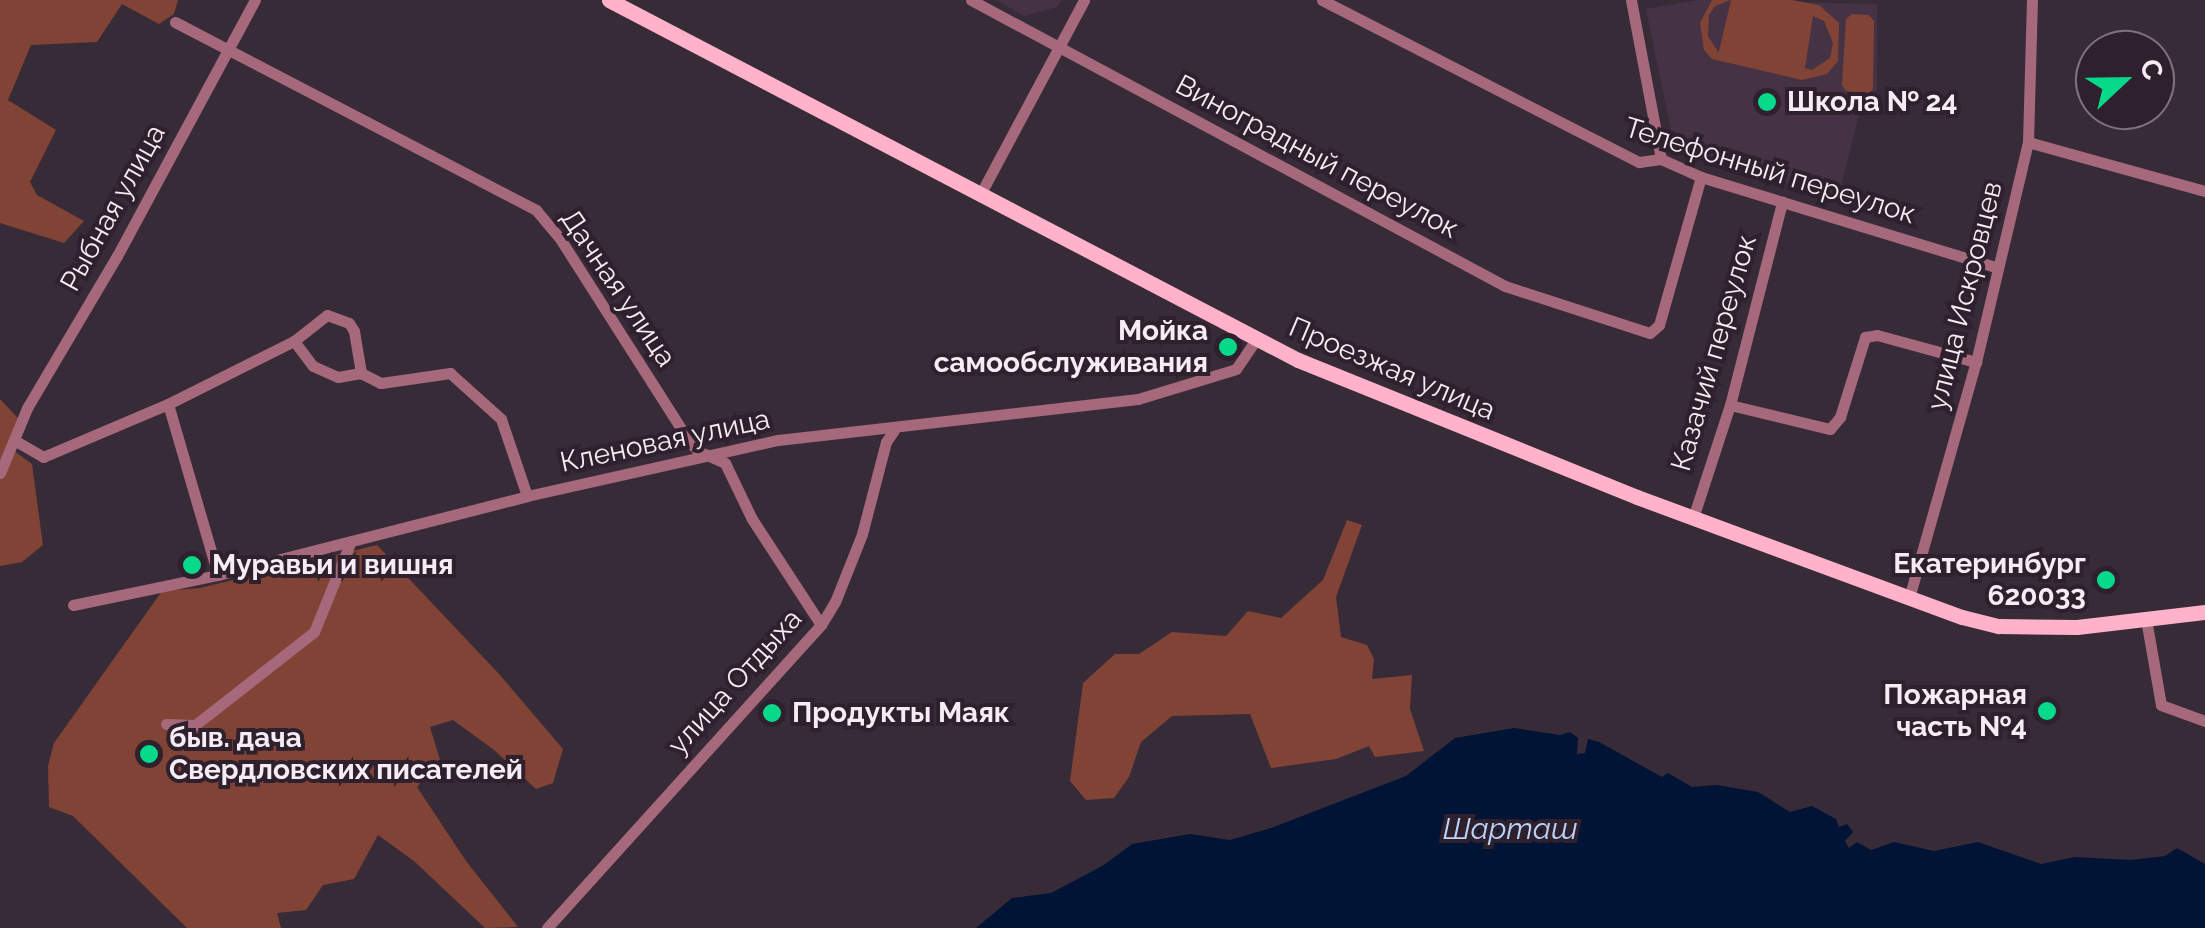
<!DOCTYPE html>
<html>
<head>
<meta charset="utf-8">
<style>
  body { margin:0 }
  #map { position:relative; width:2205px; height:928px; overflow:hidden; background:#382b38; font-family:Raleway,sans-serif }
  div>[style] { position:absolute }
  .built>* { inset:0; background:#453345 }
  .green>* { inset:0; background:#814335 }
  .water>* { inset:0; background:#011436 }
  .minor>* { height:11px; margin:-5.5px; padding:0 5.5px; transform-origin:5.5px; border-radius:5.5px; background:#a6697b }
  .major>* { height:15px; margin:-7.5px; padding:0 7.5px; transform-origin:7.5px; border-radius:7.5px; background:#ffb2c9 }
  .dots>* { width:28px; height:28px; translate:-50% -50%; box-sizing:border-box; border:5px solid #2e212d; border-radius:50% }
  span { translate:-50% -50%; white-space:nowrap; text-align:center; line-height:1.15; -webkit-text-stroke:8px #2e212d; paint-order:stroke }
  .poi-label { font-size:28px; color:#f5ecf5; font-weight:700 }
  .left { translate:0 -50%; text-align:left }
  .right { translate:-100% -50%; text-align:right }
  .street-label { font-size:28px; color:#f5ecf5 }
  .water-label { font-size:30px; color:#bbd4fb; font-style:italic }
  .north { position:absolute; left:2075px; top:30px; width:100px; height:100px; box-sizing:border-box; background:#2e212d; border:2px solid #7e727d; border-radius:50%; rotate:68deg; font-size:28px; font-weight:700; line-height:40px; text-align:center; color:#f5ecf5 }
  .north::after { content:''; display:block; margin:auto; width:35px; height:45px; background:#07d98b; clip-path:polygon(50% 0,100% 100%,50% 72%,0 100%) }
</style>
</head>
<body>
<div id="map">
  <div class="built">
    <i style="clip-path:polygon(996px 0,1061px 0,1057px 7px,1024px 16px)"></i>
    <i style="clip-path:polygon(1697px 0,1877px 4px,1877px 90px,1859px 114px,1838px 199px,1687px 152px,1671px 130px,1646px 9px)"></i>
  </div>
  <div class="green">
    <i style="clip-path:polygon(0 0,178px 0,174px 14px,159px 24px,122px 4px,97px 42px,31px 45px,8px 100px,56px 130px,30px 182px,37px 195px,84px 221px,64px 243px,0 223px)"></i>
    <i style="clip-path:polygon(evenodd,1712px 0,1792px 0,1819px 5px,1839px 23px,1838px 61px,1827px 74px,1802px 80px,1712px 59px,1704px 50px,1700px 23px,1712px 0,1731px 0,1719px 51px,1718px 52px,1708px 36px,1709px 15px,1715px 6px,1731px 0,1712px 0,1813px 16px,1824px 21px,1833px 43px,1830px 58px,1812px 70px,1805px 68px,1813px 16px)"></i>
    <i style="clip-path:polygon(1852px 14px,1869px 15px,1874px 21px,1873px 89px,1868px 94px,1846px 91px,1842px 85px,1846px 19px)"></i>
    <i style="clip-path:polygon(0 399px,18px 418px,10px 448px,32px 464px,43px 545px,22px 562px,0 566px)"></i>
    <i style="clip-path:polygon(1347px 520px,1362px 525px,1336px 597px,1341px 637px,1367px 645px,1374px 659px,1372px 679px,1412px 675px,1410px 709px,1424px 751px,1375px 757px,1369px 746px,1336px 759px,1271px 768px,1250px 714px,1172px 716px,1141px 742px,1129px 777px,1114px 798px,1086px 800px,1070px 781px,1083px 683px,1115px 654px,1139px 654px,1172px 632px,1226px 636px,1248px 611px,1281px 618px,1323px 580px)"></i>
    <i style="clip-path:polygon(377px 545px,500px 675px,563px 749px,553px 783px,536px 789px,494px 750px,453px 720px,430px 727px,440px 760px,417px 787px,466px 861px,518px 927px,485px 928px,414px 861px,378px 835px,354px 879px,323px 885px,306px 910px,277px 913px,281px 928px,187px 928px,73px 816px,49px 807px,48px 766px,54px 743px,162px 591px,200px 588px)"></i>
  </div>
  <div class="water">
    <i style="clip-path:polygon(1514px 728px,1560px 735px,1570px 732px,1578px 738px,1577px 754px,1585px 753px,1588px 739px,1599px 742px,1662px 777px,1668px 773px,1692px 787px,1717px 785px,1758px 792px,1790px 812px,1812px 806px,1836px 819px,1839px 827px,1847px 824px,1853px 832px,1845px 841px,1849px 848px,1857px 842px,1871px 850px,1894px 842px,1934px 851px,1978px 842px,2041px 864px,2075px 857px,2131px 860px,2165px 856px,2177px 848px,2205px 864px,2205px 928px,976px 928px,1012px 898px,1051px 893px,1104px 865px,1132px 844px,1190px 834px,1230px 840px,1271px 828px,1406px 776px,1455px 738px)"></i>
  </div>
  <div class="minor">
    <i style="left:971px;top:0;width:606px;rotate:28.17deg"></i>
    <i style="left:1505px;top:286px;width:152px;rotate:18deg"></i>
    <i style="left:1650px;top:333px;width:12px;rotate:-42deg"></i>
    <i style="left:1659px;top:325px;width:154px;rotate:-74.2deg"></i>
    <i style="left:1322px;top:0;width:356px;rotate:27.1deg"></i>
    <i style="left:1639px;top:162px;width:22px;rotate:-8deg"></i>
    <i style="left:1661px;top:159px;width:44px;rotate:24.2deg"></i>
    <i style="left:1701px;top:177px;width:307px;rotate:17deg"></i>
    <i style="left:1631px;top:0;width:162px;rotate:79.3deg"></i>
    <i style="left:175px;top:22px;width:407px;rotate:27.5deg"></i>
    <i style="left:536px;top:210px;width:35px;rotate:50deg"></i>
    <i style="left:559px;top:237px;width:242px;rotate:57.5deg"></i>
    <i style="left:689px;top:441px;width:13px;rotate:48deg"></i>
    <i style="left:698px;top:451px;width:30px;rotate:24deg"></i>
    <i style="left:725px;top:463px;width:62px;rotate:64.3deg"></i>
    <i style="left:752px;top:519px;width:126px;rotate:56.9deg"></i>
    <i style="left:2028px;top:142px;width:184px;rotate:15.5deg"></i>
    <i style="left:981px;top:193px;width:219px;rotate:-61.9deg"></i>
    <i style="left:294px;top:341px;width:31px;rotate:53deg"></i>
    <i style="left:313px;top:366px;width:27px;rotate:24deg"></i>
    <i style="left:338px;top:377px;width:23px;rotate:-10deg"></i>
    <i style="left:361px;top:373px;width:22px;rotate:27deg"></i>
    <i style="left:381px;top:383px;width:70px;rotate:-8.2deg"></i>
    <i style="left:450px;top:373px;width:69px;rotate:42deg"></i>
    <i style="left:501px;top:419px;width:81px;rotate:71.3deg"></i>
    <i style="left:168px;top:404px;width:178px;rotate:73.7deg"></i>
    <i style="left:1730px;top:405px;width:103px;rotate:13.5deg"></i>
    <i style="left:1830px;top:429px;width:16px;rotate:-50deg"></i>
    <i style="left:1840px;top:417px;width:84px;rotate:-72.6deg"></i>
    <i style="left:1865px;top:337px;width:12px;rotate:-9deg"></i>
    <i style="left:1877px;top:335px;width:103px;rotate:15.3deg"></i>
    <i style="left:14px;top:440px;width:34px;rotate:30deg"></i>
    <i style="left:43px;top:457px;width:136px;rotate:-23deg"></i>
    <i style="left:168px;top:404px;width:141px;rotate:-26.6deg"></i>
    <i style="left:294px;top:341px;width:42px;rotate:-38.2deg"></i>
    <i style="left:327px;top:315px;width:23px;rotate:20deg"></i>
    <i style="left:349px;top:323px;width:9px;rotate:58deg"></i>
    <i style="left:354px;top:331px;width:43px;rotate:80.5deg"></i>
    <i style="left:0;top:473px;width:70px;rotate:-67.4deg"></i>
    <i style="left:27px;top:408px;width:177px;rotate:-59.4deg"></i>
    <i style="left:117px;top:256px;width:291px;rotate:-61.7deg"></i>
    <i style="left:1693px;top:518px;width:119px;rotate:-71.9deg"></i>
    <i style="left:1730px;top:405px;width:210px;rotate:-75.6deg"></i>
    <i style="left:1909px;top:598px;width:245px;rotate:-74.2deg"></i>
    <i style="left:1976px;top:362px;width:226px;rotate:-76.7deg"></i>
    <i style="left:2028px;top:142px;width:142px;rotate:-88.4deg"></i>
    <i style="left:73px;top:605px;width:148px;rotate:-11.7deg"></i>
    <i style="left:218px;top:575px;width:319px;rotate:-14.3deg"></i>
    <i style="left:527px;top:496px;width:257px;rotate:-12.6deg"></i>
    <i style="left:778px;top:440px;width:362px;rotate:-6.5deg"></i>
    <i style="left:1138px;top:399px;width:102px;rotate:-17deg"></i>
    <i style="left:1236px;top:369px;width:37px;rotate:-56deg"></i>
    <i style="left:2146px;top:619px;width:87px;rotate:80.1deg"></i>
    <i style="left:2161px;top:705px;width:47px;rotate:20deg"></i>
    <i style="left:166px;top:724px;width:29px;rotate:2deg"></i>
    <i style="left:195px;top:725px;width:151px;rotate:-38deg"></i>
    <i style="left:314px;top:632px;width:98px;rotate:-67.9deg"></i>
    <i style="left:547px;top:928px;width:409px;rotate:-47.9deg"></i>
    <i style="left:821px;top:625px;width:27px;rotate:-59deg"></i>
    <i style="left:835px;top:602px;width:73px;rotate:-68.3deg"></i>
    <i style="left:862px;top:534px;width:95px;rotate:-75.4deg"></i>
    <i style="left:886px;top:442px;width:14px;rotate:-56deg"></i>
  </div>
  <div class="major">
    <i style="left:609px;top:0;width:777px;rotate:27.59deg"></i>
    <i style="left:1298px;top:360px;width:366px;rotate:22deg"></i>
    <i style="left:1637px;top:497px;width:346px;rotate:20.3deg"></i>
    <i style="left:1962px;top:617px;width:38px;rotate:14deg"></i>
    <i style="left:1999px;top:626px;width:78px;rotate:0.7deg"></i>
    <i style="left:2077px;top:627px;width:129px;rotate:-6.7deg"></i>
  </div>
  <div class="dots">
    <i style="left:1767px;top:102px;background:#07d98b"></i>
    <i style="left:1228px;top:347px;background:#07d98b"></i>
    <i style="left:192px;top:565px;background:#07d98b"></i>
    <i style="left:2106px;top:580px;background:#07d98b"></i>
    <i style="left:2047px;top:711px;background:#07d98b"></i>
    <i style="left:772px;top:713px;background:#07d98b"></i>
    <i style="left:149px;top:754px;background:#07d98b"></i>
  </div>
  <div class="poi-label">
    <span class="left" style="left:1787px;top:102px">Школа № 24</span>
    <span class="right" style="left:1208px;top:347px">Мойка<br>самообслуживания</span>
    <span class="right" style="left:2086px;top:580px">Екатеринбург<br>620033</span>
    <span class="left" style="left:212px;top:565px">Муравьи и вишня</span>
    <span class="right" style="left:2027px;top:711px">Пожарная<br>часть №4</span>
    <span class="left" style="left:792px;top:713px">Продукты Маяк</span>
    <span class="left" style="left:169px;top:754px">быв. дача<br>Свердловских писателей</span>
  </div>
  <div class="street-label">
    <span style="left:1317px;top:157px;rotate:28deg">Виноградный переулок</span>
    <span style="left:1770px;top:171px;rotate:17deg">Телефонный переулок</span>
    <span style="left:113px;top:208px;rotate:-61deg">Рыбная улица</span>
    <span style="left:618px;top:288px;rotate:56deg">Дачная улица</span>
    <span style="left:1965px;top:296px;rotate:-76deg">улица Искровцев</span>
    <span style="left:1714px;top:353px;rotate:-74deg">Казачий переулок</span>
    <span style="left:1392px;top:369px;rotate:23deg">Проезжая улица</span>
    <span style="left:665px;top:441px;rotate:-12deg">Кленовая улица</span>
    <span style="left:735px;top:682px;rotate:-48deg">улица Отдыха</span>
  </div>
  <div class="water-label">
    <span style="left:1510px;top:829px">Шарташ</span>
  </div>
  <div class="north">С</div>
</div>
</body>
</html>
